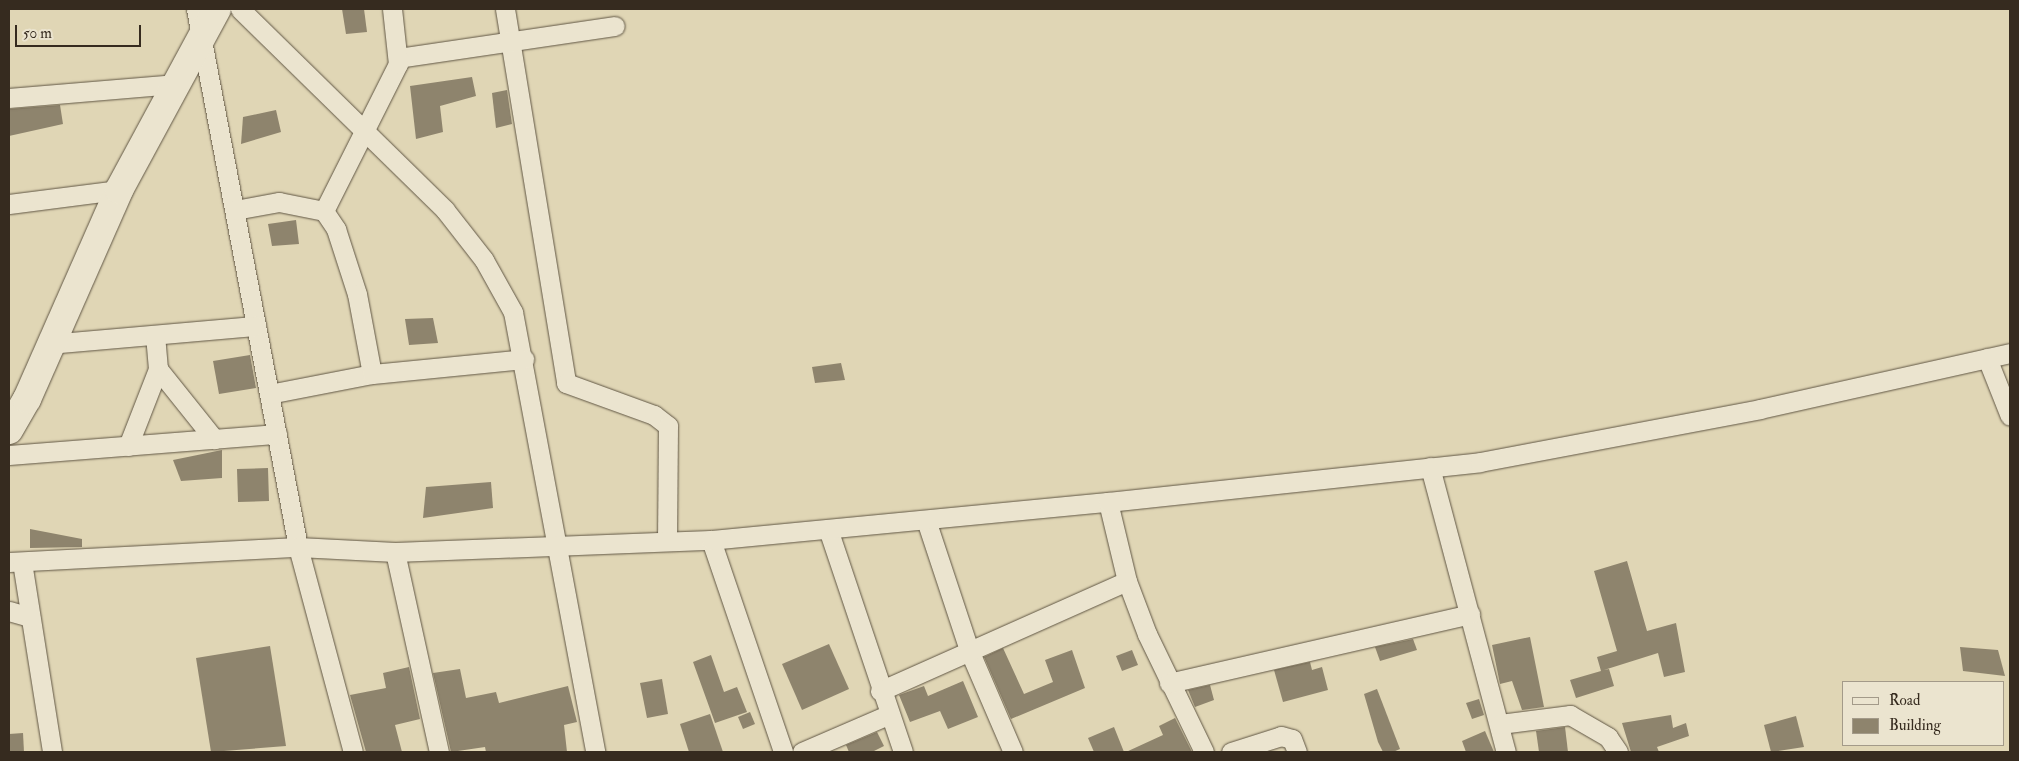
<!DOCTYPE html>
<html>
<head>
<meta charset="utf-8">
<style>
  body { margin:0 }
  #map { position:relative; width:2019px; height:761px; overflow:hidden; background:#e0d6b5; font-family:"IM FELL Double Pica",serif }
  div>[style] { position:absolute }
  .building>* { inset:0; background:#8e846d }
  .roads { filter:drop-shadow(0 0 1px #605644) drop-shadow(0 0 1px #605644) }
  .minor>* { height:19px; margin:-9.5px; padding:0 9.5px; transform-origin:9.5px; border-radius:9.5px; background:#ebe4cf }
  .secondary>* { height:28px; margin:-14px; padding:0 14px; transform-origin:14px; border-radius:14px; background:#ebe4cf }
  span { translate:-50% -50%; white-space:nowrap; text-align:center; line-height:1.15; -webkit-text-stroke:4px #ebe4cf; paint-order:stroke }
  .frame { position:absolute; inset:0; border:10px solid #362b1f; pointer-events:none }
  .legend { position:absolute; left:1842px; top:681px; width:162px; height:65px; box-sizing:border-box; background:#ebe4cf; border:1px solid #a39a89; margin:0; padding:6px 9px; list-style:none; font-size:15px; color:#362b1f }
  .legend li { display:flex; align-items:center; gap:10px; height:25px }
  .legend b { width:25px; border:1px solid #a39a89 }
  .scale { position:absolute; left:15px; top:25px; width:126px; height:22px; box-sizing:border-box; border:2px solid #362b1f; border-top:0; padding-left:6px; font-size:15px; line-height:18px; white-space:nowrap; color:#362b1f; -webkit-text-stroke:4px #ebe4cf; paint-order:stroke }
</style>
</head>
<body>
<div id="map">
  <div class="building">
    <i style="clip-path:polygon(342px 9px,364px 9px,367px 32px,346px 34px)"></i>
    <i style="clip-path:polygon(472px 77px,476px 96px,440px 106px,443px 132px,416px 139px,410px 86px)"></i>
    <i style="clip-path:polygon(507px 90px,512px 124px,496px 128px,492px 93px)"></i>
    <i style="clip-path:polygon(60px 105px,63px 124px,9px 136px,9px 109px)"></i>
    <i style="clip-path:polygon(276px 110px,281px 132px,241px 144px,243px 117px)"></i>
    <i style="clip-path:polygon(296px 220px,299px 244px,272px 246px,268px 224px)"></i>
    <i style="clip-path:polygon(433px 318px,438px 343px,409px 345px,405px 319px)"></i>
    <i style="clip-path:polygon(250px 355px,256px 388px,219px 394px,213px 361px)"></i>
    <i style="clip-path:polygon(841px 363px,845px 380px,815px 383px,812px 367px)"></i>
    <i style="clip-path:polygon(222px 450px,222px 478px,181px 481px,173px 460px)"></i>
    <i style="clip-path:polygon(268px 468px,269px 501px,238px 502px,237px 469px)"></i>
    <i style="clip-path:polygon(491px 482px,493px 508px,423px 518px,426px 487px)"></i>
    <i style="clip-path:polygon(30px 529px,82px 539px,82px 547px,30px 548px)"></i>
    <i style="clip-path:polygon(1627px 561px,1647px 631px,1676px 623px,1685px 672px,1664px 677px,1658px 653px,1604px 670px,1609px 669px,1614px 686px,1576px 698px,1570px 680px,1601px 671px,1597px 657px,1617px 651px,1594px 571px)"></i>
    <i style="clip-path:polygon(1530px 637px,1544px 707px,1522px 710px,1512px 681px,1500px 684px,1492px 645px)"></i>
    <i style="clip-path:polygon(1413px 639px,1417px 650px,1380px 661px,1375px 647px)"></i>
    <i style="clip-path:polygon(829px 644px,849px 689px,802px 710px,782px 664px)"></i>
    <i style="clip-path:polygon(270px 646px,286px 746px,211px 752px,196px 658px)"></i>
    <i style="clip-path:polygon(1960px 647px,1998px 650px,2005px 676px,1963px 671px)"></i>
    <i style="clip-path:polygon(1003px 648px,1024px 694px,1053px 682px,1045px 660px,1072px 650px,1085px 688px,1011px 719px,984px 657px)"></i>
    <i style="clip-path:polygon(1132px 650px,1138px 665px,1122px 671px,1116px 656px)"></i>
    <i style="clip-path:polygon(711px 655px,724px 692px,737px 687px,747px 712px,715px 723px,693px 662px)"></i>
    <i style="clip-path:polygon(1310px 662px,1312px 670px,1322px 667px,1328px 690px,1283px 702px,1274px 670px)"></i>
    <i style="clip-path:polygon(409px 667px,420px 719px,395px 725px,402px 752px,366px 752px,350px 695px,386px 688px,383px 673px)"></i>
    <i style="clip-path:polygon(460px 669px,466px 698px,496px 692px,499px 703px,568px 686px,577px 722px,564px 725px,567px 752px,486px 752px,485px 747px,451px 752px,433px 673px)"></i>
    <i style="clip-path:polygon(662px 679px,668px 714px,647px 718px,640px 683px)"></i>
    <i style="clip-path:polygon(963px 681px,978px 717px,948px 729px,940px 711px,910px 722px,899px 695px,924px 686px,928px 696px)"></i>
    <i style="clip-path:polygon(1210px 685px,1214px 700px,1195px 707px,1188px 690px)"></i>
    <i style="clip-path:polygon(1377px 689px,1400px 749px,1393px 752px,1383px 752px,1378px 742px,1364px 694px)"></i>
    <i style="clip-path:polygon(1479px 699px,1484px 715px,1472px 719px,1466px 703px)"></i>
    <i style="clip-path:polygon(750px 712px,755px 724px,743px 729px,738px 717px)"></i>
    <i style="clip-path:polygon(710px 714px,723px 752px,689px 752px,680px 724px)"></i>
    <i style="clip-path:polygon(1671px 715px,1673px 728px,1686px 723px,1689px 736px,1657px 747px,1659px 752px,1631px 752px,1622px 723px)"></i>
    <i style="clip-path:polygon(1796px 716px,1804px 747px,1771px 752px,1764px 725px)"></i>
    <i style="clip-path:polygon(1175px 718px,1192px 752px,1126px 752px,1163px 735px,1159px 726px)"></i>
    <i style="clip-path:polygon(1114px 727px,1124px 752px,1094px 752px,1088px 738px)"></i>
    <i style="clip-path:polygon(1565px 727px,1568px 752px,1539px 752px,1536px 731px)"></i>
    <i style="clip-path:polygon(1485px 731px,1494px 752px,1466px 752px,1462px 741px)"></i>
    <i style="clip-path:polygon(877px 732px,884px 746px,872px 752px,849px 752px,846px 745px)"></i>
    <i style="clip-path:polygon(23px 733px,24px 752px,9px 752px,9px 734px)"></i>
  </div>
  <div class="roads">
    <div class="minor">
      <i style="left:196px;top:9px;width:548px;rotate:79.26deg"></i>
      <i style="left:298px;top:547px;width:212px;rotate:75deg"></i>
      <i style="left:240px;top:9px;width:287px;rotate:44.4deg"></i>
      <i style="left:445px;top:210px;width:63px;rotate:52deg"></i>
      <i style="left:484px;top:260px;width:60px;rotate:60.9deg"></i>
      <i style="left:513px;top:312px;width:448px;rotate:79.4deg"></i>
      <i style="left:505px;top:9px;width:379px;rotate:80.7deg"></i>
      <i style="left:566px;top:383px;width:94px;rotate:20deg"></i>
      <i style="left:654px;top:415px;width:18px;rotate:38deg"></i>
      <i style="left:668px;top:426px;width:115px;rotate:90.5deg"></i>
      <i style="left:398px;top:58px;width:219px;rotate:-8.4deg"></i>
      <i style="left:9px;top:98px;width:168px;rotate:-4.8deg"></i>
      <i style="left:9px;top:204px;width:111px;rotate:-7.3deg"></i>
      <i style="left:235px;top:210px;width:45px;rotate:-10.3deg"></i>
      <i style="left:279px;top:202px;width:46px;rotate:11.3deg"></i>
      <i style="left:324px;top:211px;width:22px;rotate:56deg"></i>
      <i style="left:336px;top:229px;width:68px;rotate:72.1deg"></i>
      <i style="left:357px;top:294px;width:81px;rotate:79.4deg"></i>
      <i style="left:324px;top:211px;width:165px;rotate:-63.3deg"></i>
      <i style="left:398px;top:64px;width:55px;rotate:-96.2deg"></i>
      <i style="left:49px;top:344px;width:208px;rotate:-5deg"></i>
      <i style="left:1987px;top:358px;width:62px;rotate:68.4deg"></i>
      <i style="left:158px;top:369px;width:90px;rotate:51.3deg"></i>
      <i style="left:269px;top:394px;width:105px;rotate:-11deg"></i>
      <i style="left:372px;top:374px;width:153px;rotate:-5.6deg"></i>
      <i style="left:128px;top:446px;width:83px;rotate:-68.7deg"></i>
      <i style="left:158px;top:369px;width:34px;rotate:-95deg"></i>
      <i style="left:9px;top:455px;width:269px;rotate:-4.5deg"></i>
      <i style="left:1430px;top:467px;width:295px;rotate:75.1deg"></i>
      <i style="left:1108px;top:502px;width:81px;rotate:76.5deg"></i>
      <i style="left:1127px;top:581px;width:57px;rotate:69.3deg"></i>
      <i style="left:1147px;top:634px;width:131px;rotate:64.2deg"></i>
      <i style="left:926px;top:520px;width:137px;rotate:71.7deg"></i>
      <i style="left:969px;top:650px;width:111px;rotate:66.7deg"></i>
      <i style="left:828px;top:529px;width:235px;rotate:71.4deg"></i>
      <i style="left:711px;top:540px;width:224px;rotate:71.2deg"></i>
      <i style="left:395px;top:552px;width:205px;rotate:77.6deg"></i>
      <i style="left:9px;top:562px;width:289px;rotate:-3deg"></i>
      <i style="left:298px;top:547px;width:97px;rotate:3deg"></i>
      <i style="left:395px;top:552px;width:316px;rotate:-2.2deg"></i>
      <i style="left:711px;top:540px;width:399px;rotate:-5.5deg"></i>
      <i style="left:1108px;top:502px;width:374px;rotate:-6.1deg"></i>
      <i style="left:1480px;top:462px;width:285px;rotate:-10.7deg"></i>
      <i style="left:1760px;top:409px;width:256px;rotate:-12.6deg"></i>
      <i style="left:22px;top:562px;width:192px;rotate:81deg"></i>
      <i style="left:9px;top:611px;width:22px;rotate:16deg"></i>
      <i style="left:1169px;top:683px;width:309px;rotate:-12.9deg"></i>
      <i style="left:880px;top:691px;width:270px;rotate:-24deg"></i>
      <i style="left:1500px;top:724px;width:71px;rotate:-7.3deg"></i>
      <i style="left:1570px;top:715px;width:44px;rotate:30.1deg"></i>
      <i style="left:1608px;top:737px;width:18px;rotate:56deg"></i>
      <i style="left:802px;top:752px;width:94px;rotate:-23.3deg"></i>
      <i style="left:1231px;top:752px;width:52px;rotate:-17.7deg"></i>
      <i style="left:1281px;top:736px;width:11px;rotate:15deg"></i>
      <i style="left:1292px;top:739px;width:14px;rotate:69deg"></i>
    </div>
    <div class="secondary">
      <i style="left:9px;top:430px;width:36px;rotate:-60deg"></i>
      <i style="left:27px;top:399px;width:228px;rotate:-66.2deg"></i>
      <i style="left:119px;top:190px;width:206px;rotate:-61.6deg"></i>
    </div>
  </div>
  <div class="frame"></div>
  <ul class="legend">
  <li><b style="height:6px;background:#ebe4cf"></b>Road</li>
  <li><b style="height:14px;background:#8e846d"></b>Building</li>
  </ul>
  <div class="scale">50 m</div>
</div>
</body>
</html>
